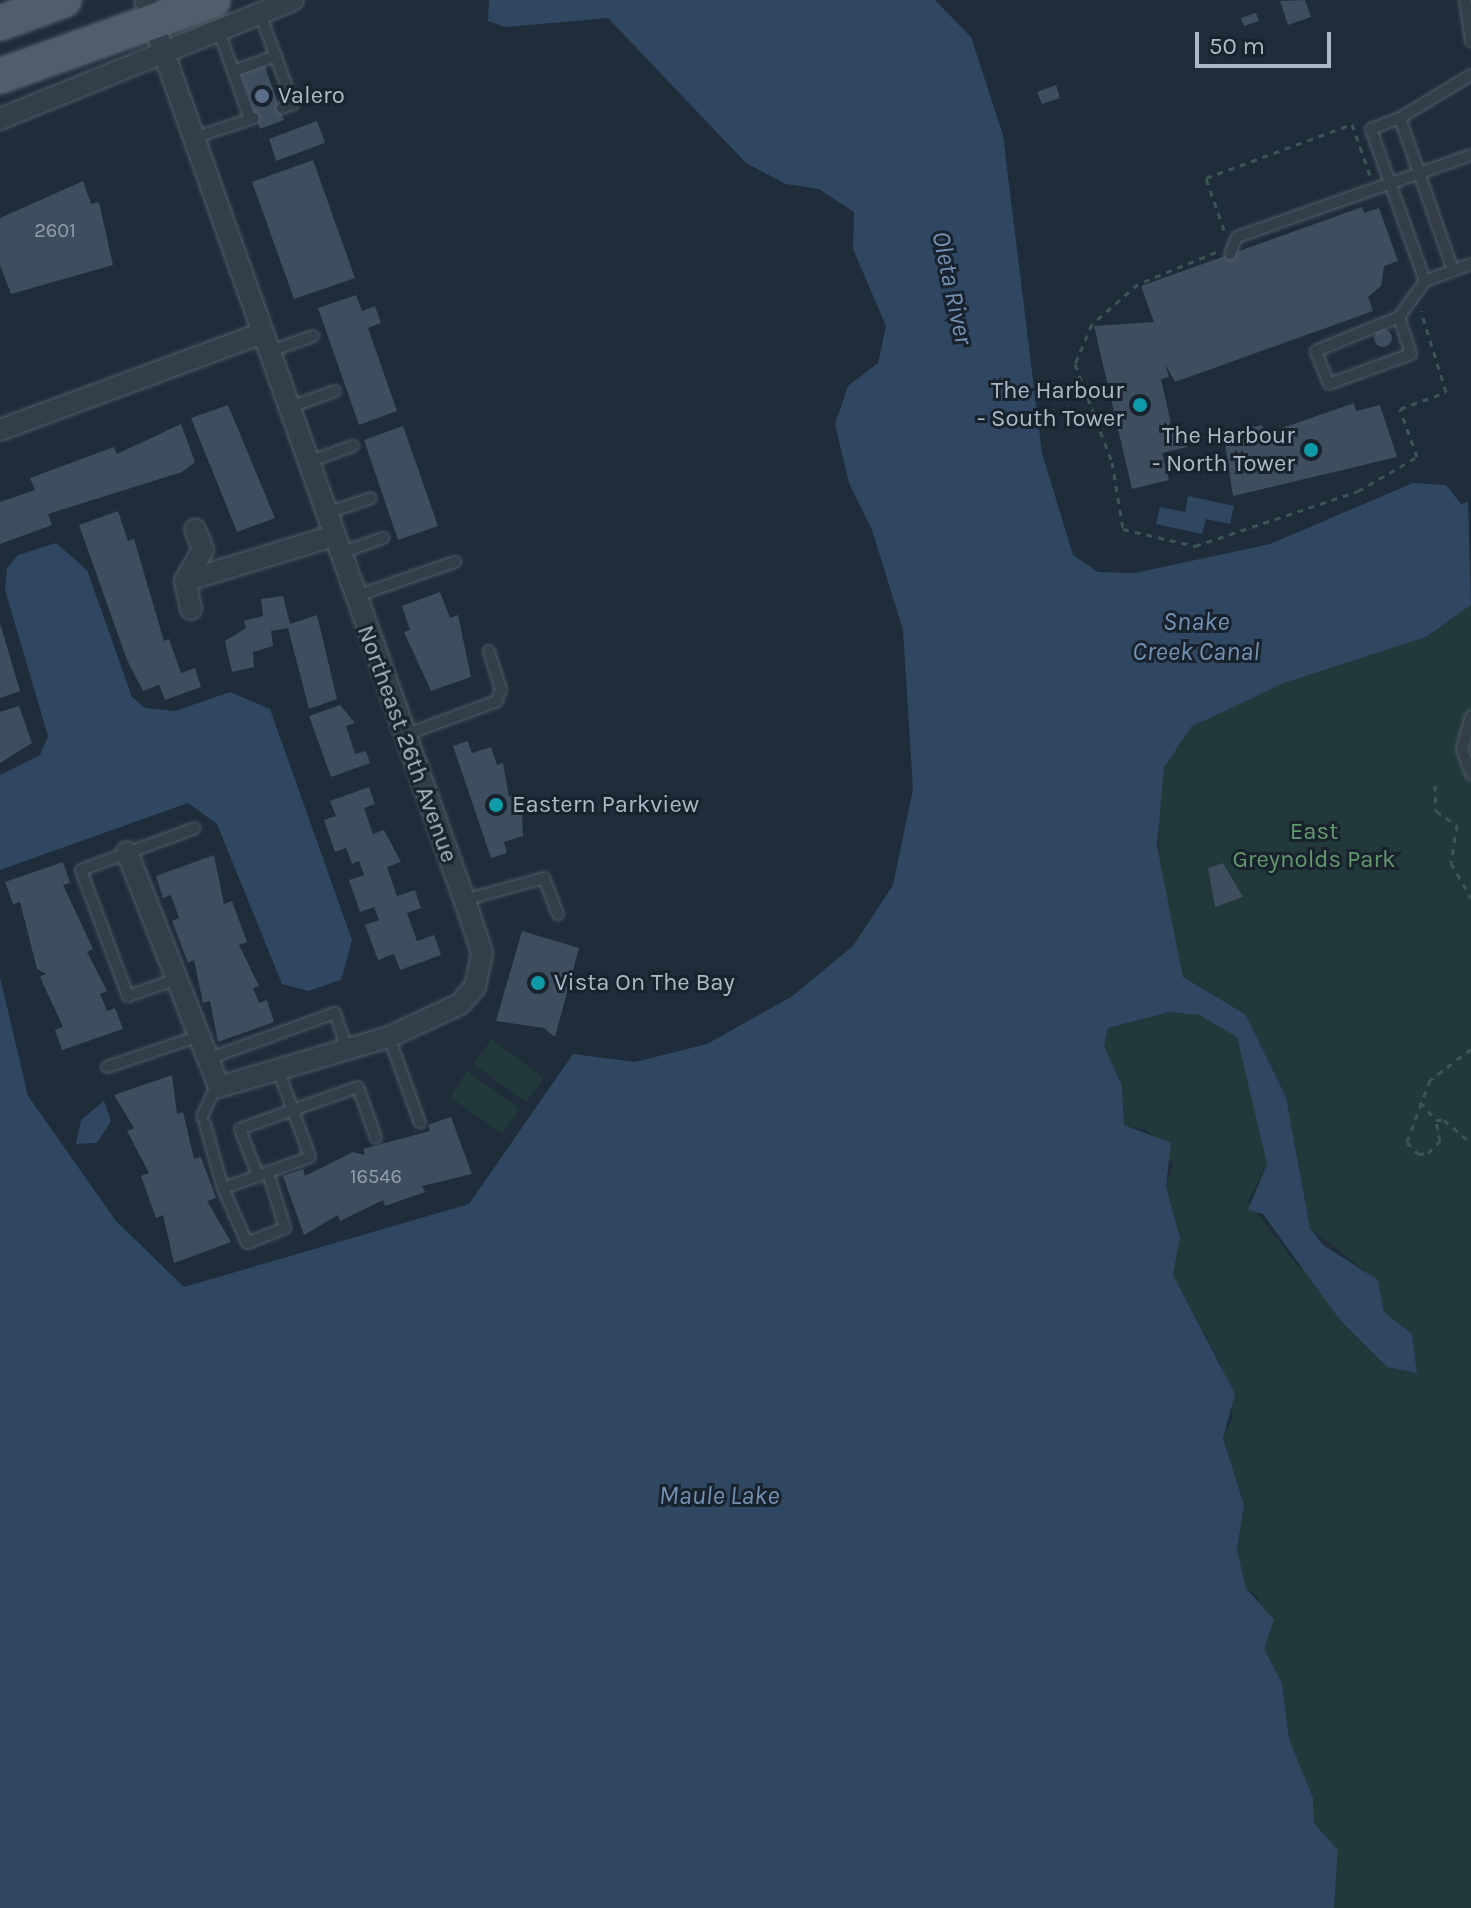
<!DOCTYPE html>
<html>
<head>
<meta charset="utf-8">
<style>
  body { margin:0 }
  #map { position:relative; width:1471px; height:1908px; overflow:hidden; background:#1f2c39; font-family:Karla,sans-serif }
  div>[style] { position:absolute }
  .green>* { inset:0; background:#21393a }
  .water>* { inset:0; background:#2f4760 }
  .building>* { inset:0; background:#3f4e5e }
  .round { border-radius:50% }
  .path>* { height:3px; margin-top:-1.5px; transform-origin:0; background:repeating-linear-gradient(90deg,#3b5555 0 6px,transparent 0 12px) }
  .roads { filter:drop-shadow(0 0 2px #505b67) drop-shadow(0 0 2px #505b67) }
  .lane>* { height:10px; margin:-5px; padding:0 5px; transform-origin:5px; border-radius:5px; background:#333e4a }
  .street>* { height:20px; margin:-10px; padding:0 10px; transform-origin:10px; border-radius:10px; background:#333e4a }
  .primary>* { height:34px; margin:-17px; padding:0 17px; transform-origin:17px; border-radius:17px; background:#505d6a }
  .dots>* { width:22px; height:22px; translate:-50% -50%; box-sizing:border-box; border:4px solid #18232e; border-radius:50% }
  span { translate:-50% -50%; white-space:nowrap; text-align:center; line-height:1.15; -webkit-text-stroke:6px #18232e; paint-order:stroke }
  .number-label { font-size:20px; color:#929eac }
  .number-label span { -webkit-text-stroke-width:0 }
  .poi-label { font-size:24px; color:#adb8c6 }
  .left { translate:0 -50%; text-align:left }
  .right { translate:-100% -50%; text-align:right }
  .street-label { font-size:24px; color:#adb8c6 }
  .park-label { font-size:24px; color:#63996b }
  .water-label { font-size:26px; color:#7391b2; font-style:italic }
  .scale { position:absolute; left:1195px; top:32px; width:136px; height:36px; box-sizing:border-box; border:4px solid #adb8c6; border-top:0; padding-left:10px; font-size:24px; line-height:28px; white-space:nowrap; color:#adb8c6; -webkit-text-stroke:6px #18232e; paint-order:stroke }
</style>
</head>
<body>
<div id="map">
  <div class="green">
    <i style="clip-path:polygon(1471px 605px,1471px 1908px,1334px 1908px,1338px 1850px,1314px 1823px,1313px 1798px,1289px 1739px,1282px 1683px,1264px 1649px,1258px 1597px,1246px 1588px,1237px 1550px,1244px 1505px,1223px 1438px,1233px 1418px,1221px 1365px,1173px 1275px,1180px 1238px,1166px 1186px,1173px 1165px,1147px 1130px,1124px 1126px,1122px 1086px,1104px 1046px,1108px 1028px,1169px 1012px,1199px 1015px,1238px 1037px,1267px 1164px,1248px 1201px,1296px 1264px,1416px 1364px,1412px 1334px,1384px 1312px,1365px 1271px,1310px 1228px,1286px 1097px,1245px 1014px,1183px 977px,1159px 877px,1159px 815px,1164px 768px,1191px 727px,1284px 683px,1426px 637px)"></i>
    <i style="clip-path:polygon(492px 1039px,544px 1078px,526px 1102px,473px 1064px)"></i>
    <i style="clip-path:polygon(467px 1071px,520px 1109px,502px 1134px,450px 1097px)"></i>
  </div>
  <div class="water">
    <i style="clip-path:polygon(489px 0,935px 0,971px 37px,1003px 135px,1042px 453px,1073px 555px,1098px 572px,1135px 573px,1270px 544px,1413px 483px,1446px 485px,1461px 504px,1468px 502px,1471px 605px,1426px 637px,1284px 683px,1191px 727px,1164px 768px,1157px 846px,1183px 977px,1245px 1014px,1286px 1097px,1310px 1228px,1323px 1245px,1378px 1280px,1384px 1312px,1412px 1334px,1417px 1373px,1387px 1367px,1340px 1320px,1263px 1214px,1248px 1210px,1267px 1164px,1237px 1037px,1199px 1015px,1169px 1012px,1108px 1028px,1104px 1046px,1122px 1086px,1124px 1125px,1171px 1143px,1166px 1186px,1180px 1238px,1173px 1275px,1235px 1394px,1223px 1438px,1244px 1505px,1237px 1550px,1246px 1588px,1274px 1620px,1264px 1649px,1282px 1683px,1289px 1739px,1313px 1798px,1314px 1823px,1338px 1850px,1334px 1908px,0 1908px,0 977px,28px 1096px,116px 1221px,184px 1287px,469px 1204px,573px 1054px,635px 1062px,707px 1044px,791px 997px,853px 946px,893px 885px,913px 789px,903px 630px,872px 530px,849px 483px,835px 424px,848px 386px,878px 363px,886px 326px,853px 249px,854px 212px,819px 189px,786px 184px,746px 163px,608px 18px,505px 27px,488px 21px)"></i>
    <i style="clip-path:polygon(1188px 496px,1234px 506px,1230px 524px,1206px 519px,1202px 534px,1156px 524px,1160px 507px,1185px 512px)"></i>
    <i style="clip-path:polygon(56px 543px,87px 570px,132px 697px,145px 708px,175px 711px,230px 692px,270px 709px,352px 940px,341px 980px,308px 991px,282px 984px,217px 824px,188px 803px,0 870px,0 775px,40px 755px,48px 736px,5px 590px,7px 568px,18px 555px)"></i>
    <i style="clip-path:polygon(104px 1101px,111px 1121px,97px 1143px,76px 1144px,81px 1120px)"></i>
  </div>
  <div class="building">
    <i style="clip-path:polygon(1305px 0,1311px 17px,1288px 25px,1280px 1px)"></i>
    <i style="clip-path:polygon(1256px 13px,1259px 21px,1244px 26px,1241px 18px)"></i>
    <i style="clip-path:polygon(264px 64px,284px 120px,260px 129px,240px 72px)"></i>
    <i style="clip-path:polygon(1056px 85px,1060px 98px,1042px 104px,1037px 92px)"></i>
    <i style="clip-path:polygon(317px 121px,325px 143px,276px 161px,269px 139px)"></i>
    <i style="clip-path:polygon(313px 160px,355px 278px,294px 299px,252px 182px)"></i>
    <i style="clip-path:polygon(83px 181px,91px 204px,99px 202px,113px 265px,11px 294px,0 265px,0 218px)"></i>
    <i style="clip-path:polygon(1362px 207px,1364px 213px,1379px 208px,1398px 261px,1384px 266px,1381px 286px,1368px 297px,1373px 311px,1175px 382px,1165px 364px,1169px 377px,1161px 379px,1173px 433px,1182px 430px,1187px 447px,1162px 453px,1169px 480px,1132px 489px,1094px 326px,1154px 322px,1141px 286px)"></i>
    <i style="clip-path:polygon(356px 295px,362px 311px,375px 306px,381px 323px,368px 328px,397px 411px,359px 425px,318px 308px)"></i>
    <i class="round" style="left:1374px;top:329px;width:18px;height:18px"></i>
    <i style="clip-path:polygon(1354px 403px,1356px 411px,1380px 405px,1397px 457px,1233px 496px,1225px 443px,1248px 438px,1246px 429px,1262px 425px,1265px 434px)"></i>
    <i style="clip-path:polygon(228px 405px,275px 518px,237px 532px,191px 418px)"></i>
    <i style="clip-path:polygon(181px 424px,195px 462px,182px 472px,48px 514px,52px 525px,0 544px,0 502px,35px 490px,30px 478px,114px 447px,117px 454px)"></i>
    <i style="clip-path:polygon(403px 426px,438px 526px,398px 540px,364px 440px)"></i>
    <i style="clip-path:polygon(118px 511px,128px 541px,134px 539px,164px 641px,169px 639px,181px 673px,195px 668px,201px 687px,165px 700px,159px 685px,143px 691px,127px 660px,79px 525px)"></i>
    <i style="clip-path:polygon(440px 592px,450px 618px,458px 615px,471px 677px,431px 691px,404px 632px,410px 630px,402px 606px)"></i>
    <i style="clip-path:polygon(283px 596px,290px 624px,317px 615px,337px 699px,309px 709px,288px 628px,271px 631px,273px 646px,253px 652px,254px 667px,232px 672px,225px 641px,246px 628px,244px 621px,263px 616px,261px 599px)"></i>
    <i style="clip-path:polygon(0 623px,20px 691px,0 698px)"></i>
    <i style="clip-path:polygon(340px 705px,355px 723px,346px 726px,355px 754px,366px 751px,370px 763px,331px 777px,309px 716px)"></i>
    <i style="clip-path:polygon(19px 706px,32px 743px,0 763px,0 712px)"></i>
    <i style="clip-path:polygon(468px 741px,472px 753px,491px 747px,497px 765px,503px 763px,509px 797px,515px 794px,522px 814px,523px 836px,504px 842px,507px 853px,491px 858px,453px 746px)"></i>
    <i style="clip-path:polygon(369px 787px,375px 804px,364px 808px,373px 834px,384px 830px,401px 862px,387px 867px,397px 896px,415px 890px,421px 908px,407px 913px,417px 941px,434px 935px,441px 955px,400px 970px,394px 954px,378px 960px,365px 925px,379px 920px,374px 907px,360px 912px,349px 880px,364px 875px,359px 861px,352px 864px,346px 848px,335px 852px,324px 820px,336px 816px,330px 801px)"></i>
    <i style="clip-path:polygon(214px 855px,224px 904px,232px 901px,247px 942px,239px 945px,259px 986px,253px 988px,259px 1003px,267px 1000px,274px 1022px,218px 1042px,210px 1001px,203px 1003px,194px 960px,188px 963px,172px 921px,179px 918px,171px 895px,163px 898px,156px 876px)"></i>
    <i style="clip-path:polygon(63px 862px,70px 883px,63px 885px,93px 949px,87px 952px,107px 991px,100px 994px,107px 1011px,115px 1008px,123px 1029px,62px 1050px,55px 1030px,63px 1027px,40px 977px,46px 974px,37px 969px,20px 902px,13px 904px,5px 882px)"></i>
    <i style="clip-path:polygon(1223px 863px,1243px 897px,1215px 907px,1208px 868px)"></i>
    <i style="clip-path:polygon(522px 931px,579px 948px,555px 1037px,544px 1028px,496px 1021px)"></i>
    <i style="clip-path:polygon(172px 1075px,177px 1114px,183px 1112px,194px 1159px,201px 1157px,216px 1198px,207px 1201px,231px 1242px,174px 1263px,163px 1215px,156px 1218px,141px 1176px,149px 1173px,127px 1131px,134px 1128px,114px 1095px)"></i>
    <i style="clip-path:polygon(451px 1117px,472px 1174px,422px 1186px,425px 1192px,385px 1206px,383px 1200px,340px 1221px,338px 1215px,304px 1235px,283px 1176px,303px 1169px,305px 1176px,353px 1152px,365px 1155px,363px 1149px,430px 1131px,428px 1125px)"></i>
  </div>
  <div class="path">
    <i style="left:1224px;top:230px;width:55px;rotate:-109.1deg"></i>
    <i style="left:1206px;top:178px;width:156px;rotate:-20.3deg"></i>
    <i style="left:1352px;top:124px;width:54px;rotate:70.6deg"></i>
    <i style="left:1216px;top:252px;width:84px;rotate:157.7deg"></i>
    <i style="left:1138px;top:284px;width:61px;rotate:139deg"></i>
    <i style="left:1092px;top:324px;width:43px;rotate:113deg"></i>
    <i style="left:1075px;top:364px;width:105px;rotate:69.3deg"></i>
    <i style="left:1112px;top:462px;width:68px;rotate:80.7deg"></i>
    <i style="left:1123px;top:529px;width:74px;rotate:13.3deg"></i>
    <i style="left:1195px;top:546px;width:172px;rotate:-18.6deg"></i>
    <i style="left:1358px;top:491px;width:68px;rotate:-30deg"></i>
    <i style="left:1417px;top:457px;width:51px;rotate:-109.5deg"></i>
    <i style="left:1400px;top:409px;width:49px;rotate:-20.3deg"></i>
    <i style="left:1446px;top:392px;width:85px;rotate:-107.2deg"></i>
    <i style="left:1435px;top:785px;width:26px;rotate:88deg"></i>
    <i style="left:1436px;top:811px;width:25px;rotate:34deg"></i>
    <i style="left:1457px;top:825px;width:38px;rotate:99deg"></i>
    <i style="left:1451px;top:863px;width:40px;rotate:60.3deg"></i>
    <i style="left:1471px;top:1049px;width:51px;rotate:142.9deg"></i>
    <i style="left:1430px;top:1080px;width:66px;rotate:110.4deg"></i>
    <i style="left:1407px;top:1142px;width:16px;rotate:47deg"></i>
    <i style="left:1418px;top:1154px;width:10px;rotate:-6deg"></i>
    <i style="left:1428px;top:1153px;width:17px;rotate:-45deg"></i>
    <i style="left:1440px;top:1141px;width:21px;rotate:-101deg"></i>
    <i style="left:1436px;top:1120px;width:8px"></i>
    <i style="left:1444px;top:1120px;width:35px;rotate:40deg"></i>
    <i style="left:1420px;top:1102px;width:24px;rotate:48deg"></i>
  </div>
  <div class="roads">
    <div class="lane">
      <i style="left:1465px;top:0;width:42px;rotate:81.9deg"></i>
      <i style="left:261px;top:16px;width:94px;rotate:70deg"></i>
      <i style="left:293px;top:104px;width:12px;rotate:160deg"></i>
      <i style="left:220px;top:34px;width:90px;rotate:70.6deg"></i>
      <i style="left:234px;top:71px;width:45px;rotate:-19.7deg"></i>
      <i style="left:1400px;top:118px;width:83px;rotate:-31.2deg"></i>
      <i style="left:193px;top:138px;width:64px;rotate:-18.2deg"></i>
      <i style="left:1230px;top:254px;width:18px;rotate:-68deg"></i>
      <i style="left:1237px;top:237px;width:248px;rotate:-19.3deg"></i>
      <i style="left:1425px;top:281px;width:161px;rotate:-109.6deg"></i>
      <i style="left:1371px;top:129px;width:31px;rotate:-21deg"></i>
      <i style="left:1400px;top:118px;width:161px;rotate:70.8deg"></i>
      <i style="left:1425px;top:281px;width:49px;rotate:-20.3deg"></i>
      <i style="left:1399px;top:317px;width:39px;rotate:72deg"></i>
      <i style="left:1411px;top:354px;width:87px;rotate:159.9deg"></i>
      <i style="left:1329px;top:384px;width:35px;rotate:-112deg"></i>
      <i style="left:1316px;top:351px;width:90px;rotate:-22.3deg"></i>
      <i style="left:1399px;top:317px;width:44px;rotate:-54.2deg"></i>
      <i style="left:268px;top:352px;width:48px;rotate:-19.6deg"></i>
      <i style="left:288px;top:408px;width:50px;rotate:-19.9deg"></i>
      <i style="left:308px;top:462px;width:48px;rotate:-19.6deg"></i>
      <i style="left:327px;top:513px;width:46px;rotate:-18.8deg"></i>
      <i style="left:341px;top:553px;width:45px;rotate:-19.7deg"></i>
      <i style="left:356px;top:596px;width:105px;rotate:-19deg"></i>
      <i style="left:1471px;top:716px;width:34px;rotate:105deg"></i>
      <i style="left:1462px;top:749px;width:27px;rotate:70deg"></i>
      <i style="left:405px;top:735px;width:98px;rotate:-20.3deg"></i>
      <i style="left:497px;top:701px;width:13px;rotate:-72deg"></i>
      <i style="left:501px;top:689px;width:40px;rotate:-108deg"></i>
      <i style="left:464px;top:900px;width:83px;rotate:-15.4deg"></i>
      <i style="left:544px;top:878px;width:39px;rotate:69deg"></i>
      <i style="left:174px;top:980px;width:49px;rotate:160.8deg"></i>
      <i style="left:128px;top:996px;width:134px;rotate:-110.5deg"></i>
      <i style="left:81px;top:870px;width:121px;rotate:-20.2deg"></i>
      <i style="left:389px;top:1037px;width:91px;rotate:70.2deg"></i>
      <i style="left:205px;top:1060px;width:138px;rotate:-19.9deg"></i>
      <i style="left:335px;top:1013px;width:40px;rotate:72deg"></i>
      <i style="left:107px;top:1067px;width:94px;rotate:-18.6deg"></i>
      <i style="left:279px;top:1073px;width:40px;rotate:69deg"></i>
      <i style="left:293px;top:1110px;width:56px;rotate:160.3deg"></i>
      <i style="left:240px;top:1129px;width:50px;rotate:69deg"></i>
      <i style="left:258px;top:1176px;width:55px;rotate:-20.1deg"></i>
      <i style="left:310px;top:1157px;width:50px;rotate:-109.9deg"></i>
      <i style="left:293px;top:1110px;width:69px;rotate:-19.5deg"></i>
      <i style="left:358px;top:1087px;width:54px;rotate:70.6deg"></i>
      <i style="left:202px;top:1117px;width:35px;rotate:-66deg"></i>
      <i style="left:205px;top:1124px;width:66px;rotate:74.3deg"></i>
      <i style="left:258px;top:1176px;width:37px;rotate:161deg"></i>
      <i style="left:223px;top:1188px;width:60px;rotate:66.4deg"></i>
      <i style="left:247px;top:1243px;width:41px;rotate:-21.5deg"></i>
      <i style="left:285px;top:1228px;width:59px;rotate:-106.9deg"></i>
    </div>
    <div class="street">
      <i style="left:0;top:119px;width:316px;rotate:-22.1deg"></i>
      <i style="left:0;top:430px;width:276px;rotate:-20.3deg"></i>
      <i style="left:185px;top:581px;width:155px;rotate:-16.9deg"></i>
      <i style="left:191px;top:609px;width:29px;rotate:-102deg"></i>
      <i style="left:185px;top:581px;width:36px;rotate:-60deg"></i>
      <i style="left:203px;top:550px;width:22px;rotate:-111deg"></i>
      <i style="left:127px;top:852px;width:252px;rotate:68.6deg"></i>
      <i style="left:219px;top:1087px;width:177px;rotate:-16.4deg"></i>
      <i style="left:389px;top:1037px;width:78px;rotate:-24.9deg"></i>
      <i style="left:460px;top:1004px;width:23px;rotate:-49deg"></i>
      <i style="left:475px;top:987px;width:35px;rotate:-78deg"></i>
      <i style="left:482px;top:953px;width:39px;rotate:-108deg"></i>
      <i style="left:470px;top:916px;width:972px;rotate:-109.53deg"></i>
    </div>
    <div class="primary">
      <i style="left:0;top:23px;width:68px;rotate:-19.8deg"></i>
      <i style="left:0;top:76px;width:226px;rotate:-19.6deg"></i>
    </div>
  </div>
  <div class="dots">
    <i style="left:262px;top:96px;background:#5c6f8a"></i>
    <i style="left:1140px;top:405px;background:#0f9aa8"></i>
    <i style="left:1311px;top:450px;background:#0f9aa8"></i>
    <i style="left:496px;top:805px;background:#0f9aa8"></i>
    <i style="left:538px;top:983px;background:#0f9aa8"></i>
  </div>
  <div class="number-label">
    <span style="left:55px;top:230px">2601</span>
    <span style="left:376px;top:1176px">16546</span>
  </div>
  <div class="poi-label">
    <span class="left" style="left:278px;top:96px">Valero</span>
    <span class="right" style="left:1124px;top:405px">The Harbour<br>- South Tower</span>
    <span class="right" style="left:1295px;top:450px">The Harbour<br>- North Tower</span>
    <span class="left" style="left:512px;top:805px">Eastern Parkview</span>
    <span class="left" style="left:554px;top:983px">Vista On The Bay</span>
  </div>
  <div class="street-label">
    <span style="left:407px;top:744px;rotate:70deg">Northeast 26th Avenue</span>
  </div>
  <div class="park-label">
    <span style="left:1314px;top:846px">East<br>Greynolds Park</span>
  </div>
  <div class="water-label">
    <span style="left:952px;top:288px;rotate:78deg">Oleta River</span>
    <span style="left:1196px;top:637px">Snake<br>Creek Canal</span>
    <span style="left:719px;top:1496px">Maule Lake</span>
  </div>
  <div class="scale">50 m</div>
</div>
</body>
</html>
